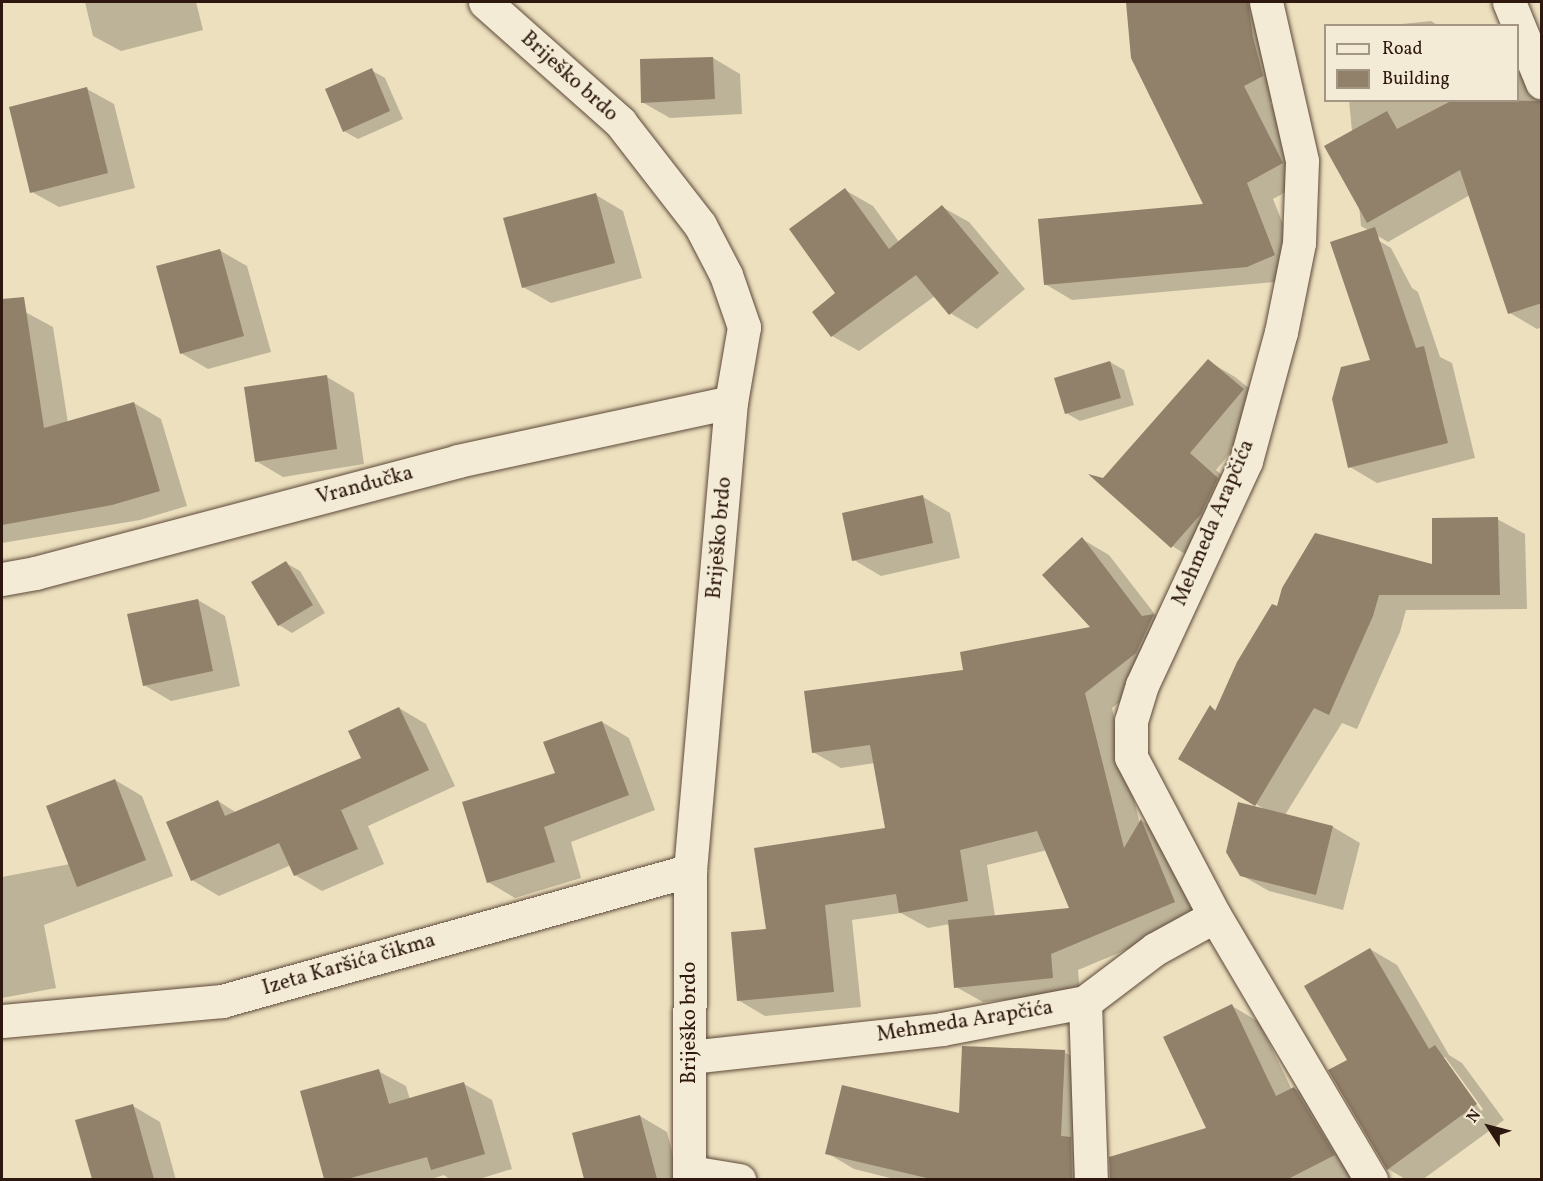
<!DOCTYPE html>
<html>
<head>
<meta charset="utf-8">
<style>
  body { margin:0 }
  #map { position:relative; width:1543px; height:1181px; overflow:hidden; background:#ede0be; font-family:Vollkorn,serif }
  div>[style] { position:absolute }
  .shadow>* { inset:0; background:#0003 }
  .building>* { inset:0; background:#91806a }
  .roads { filter:drop-shadow(0 0 2px #5d493a) drop-shadow(0 0 2px #5d493a) }
  .minor>* { height:33px; margin:-16.5px; padding:0 16.5px; transform-origin:16.5px; border-radius:16.5px; background:#f3ebd5 }
  span { translate:-50% -50%; white-space:nowrap; text-align:center; line-height:1.15; -webkit-text-stroke:4.5px #f3ebd5; paint-order:stroke }
  .street-label { font-size:21px; color:#2d170e }
  .frame { position:absolute; inset:0; border:3px solid #2d170e; pointer-events:none }
  .legend { position:absolute; left:1324px; top:24px; width:195px; height:78px; box-sizing:border-box; background:#f3ebd5; border:2px solid #a49685; margin:0; padding:8px 10px; list-style:none; font-size:18px; color:#2d170e }
  .legend li { display:flex; align-items:center; gap:12px; height:30px }
  .legend b { width:30px; border:2px solid #a49685 }
  .north { position:absolute; left:1459px; top:1097px; width:60px; height:60px; -webkit-text-stroke:4px #f3ebd5; paint-order:stroke; rotate:306deg; font-size:16px; font-weight:700; line-height:24px; text-align:center; color:#2d170e }
  .north::after { content:''; display:block; margin:auto; width:21px; height:27px; background:#2d170e; clip-path:polygon(50% 0,100% 100%,50% 72%,0 100%) }
</style>
</head>
<body>
<div id="map">
  <div class="shadow">
    <i style="clip-path:polygon(85px 2px,196px 2px,203px 30px,121px 51px,93px 36px)"></i>
    <i style="clip-path:polygon(1128px 2px,1274px 2px,1290px 91px,1270px 102px,1310px 179px,1273px 199px,1302px 271px,1275px 282px,1072px 300px,1045px 284px,1206px 205px,1132px 58px)"></i>
    <i style="clip-path:polygon(1431px 21px,1439px 26px,1382px 26px)"></i>
    <i style="clip-path:polygon(713px 58px,740px 74px,742px 114px,670px 118px,642px 102px)"></i>
    <i style="clip-path:polygon(371px 70px,385px 78px,403px 119px,358px 139px,344px 131px)"></i>
    <i style="clip-path:polygon(1518px 71px,1542px 85px,1542px 327px,1537px 329px,1510px 313px,1470px 195px,1388px 242px,1361px 226px,1349px 100px,1518px 100px)"></i>
    <i style="clip-path:polygon(87px 89px,114px 104px,135px 188px,59px 207px,32px 192px)"></i>
    <i style="clip-path:polygon(845px 190px,873px 206px,899px 242px,942px 207px,969px 222px,1025px 289px,977px 329px,950px 313px,935px 296px,859px 351px,832px 336px)"></i>
    <i style="clip-path:polygon(596px 195px,623px 211px,642px 278px,551px 303px,523px 287px)"></i>
    <i style="clip-path:polygon(1364px 232px,1391px 248px,1412px 288px,1418px 292px,1440px 357px,1452px 363px,1475px 458px,1377px 483px,1350px 467px,1372px 361px)"></i>
    <i style="clip-path:polygon(219px 250px,247px 266px,271px 352px,208px 369px,181px 353px)"></i>
    <i style="clip-path:polygon(25px 312px,53px 327px,68px 423px,134px 403px,161px 419px,187px 506px,140px 520px,2px 543px,2px 316px)"></i>
    <i style="clip-path:polygon(1208px 361px,1235px 377px,1270px 405px,1216px 470px,1244px 495px,1199px 562px,1172px 546px,1103px 479px)"></i>
    <i style="clip-path:polygon(1110px 362px,1124px 370px,1134px 405px,1080px 421px,1066px 413px)"></i>
    <i style="clip-path:polygon(327px 377px,354px 393px,364px 464px,283px 477px,256px 461px)"></i>
    <i style="clip-path:polygon(923px 497px,950px 513px,960px 558px,881px 576px,854px 560px)"></i>
    <i style="clip-path:polygon(1497px 519px,1525px 534px,1527px 609px,1406px 610px,1400px 632px,1357px 729px,1342px 723px,1285px 815px,1333px 827px,1360px 843px,1343px 910px,1269px 891px,1241px 875px,1264px 809px,1180px 758px,1211px 707px,1217px 711px,1278px 608px,1434px 566px)"></i>
    <i style="clip-path:polygon(evenodd,1082px 539px,1109px 555px,1157px 617px,1163px 668px,1112px 708px,1140px 824px,1142px 821px,1168px 837px,1202px 918px,1078px 970px,1080px 993px,983px 1002px,956px 987px,950px 924px,928px 928px,901px 913px,852px 920px,861px 1007px,765px 1016px,738px 1000px,768px 930px,886px 830px,875px 763px,841px 768px,813px 752px,965px 671px,1093px 627px,1082px 539px,1047px 850px,1071px 909px,995px 916px,987px 865px,1047px 850px)"></i>
    <i style="clip-path:polygon(286px 563px,300px 571px,325px 613px,292px 633px,279px 625px)"></i>
    <i style="clip-path:polygon(198px 600px,225px 616px,240px 686px,171px 701px,144px 685px)"></i>
    <i style="clip-path:polygon(399px 708px,426px 724px,455px 786px,368px 826px,384px 864px,322px 891px,295px 875px,291px 865px,219px 896px,192px 880px,218px 801px,237px 813px,363px 758px)"></i>
    <i style="clip-path:polygon(602px 722px,629px 738px,655px 810px,571px 842px,581px 878px,515px 898px,488px 882px,557px 774px)"></i>
    <i style="clip-path:polygon(115px 780px,142px 796px,173px 876px,44px 925px,56px 988px,2px 998px,2px 877px,70px 864px)"></i>
    <i style="clip-path:polygon(evenodd,1370px 949px,1397px 965px,1449px 1055px,1462px 1063px,1504px 1120px,1422px 1180px,1407px 1180px,1388px 1169px,1349px 1061px,1370px 949px,1442px 1057px,1445px 1057px,1483px 1109px,1481px 1111px,1442px 1057px)"></i>
    <i style="clip-path:polygon(1232px 1006px,1259px 1022px,1292px 1090px,1294px 1088px,1321px 1104px,1366px 1180px,1110px 1180px,1110px 1159px,1208px 1128px)"></i>
    <i style="clip-path:polygon(1064px 1052px,1092px 1068px,1100px 1180px,898px 1180px,854px 1169px,827px 1153px,960px 1115px)"></i>
    <i style="clip-path:polygon(378px 1071px,406px 1086px,410px 1100px,464px 1084px,492px 1100px,512px 1169px,476px 1180px,451px 1180px,444px 1175px,428px 1180px,326px 1180px,301px 1093px)"></i>
    <i style="clip-path:polygon(133px 1106px,160px 1122px,176px 1180px,93px 1180px,77px 1121px)"></i>
    <i style="clip-path:polygon(640px 1116px,667px 1132px,679px 1180px,586px 1180px,574px 1134px)"></i>
  </div>
  <div class="building">
    <i style="clip-path:polygon(1126px 2px,1248px 2px,1253px 37px,1263px 76px,1244px 86px,1283px 163px,1247px 183px,1275px 255px,1247px 267px,1044px 285px,1038px 219px,1203px 204px,1131px 58px)"></i>
    <i style="clip-path:polygon(713px 57px,715px 99px,641px 103px,640px 59px)"></i>
    <i style="clip-path:polygon(372px 68px,390px 111px,343px 132px,325px 89px)"></i>
    <i style="clip-path:polygon(87px 87px,108px 173px,30px 193px,9px 107px)"></i>
    <i style="clip-path:polygon(1453px 100px,1542px 101px,1542px 303px,1508px 314px,1460px 170px,1367px 223px,1324px 146px,1387px 111px,1397px 129px)"></i>
    <i style="clip-path:polygon(845px 188px,889px 249px,942px 205px,999px 273px,949px 315px,916px 275px,831px 337px,812px 312px,835px 293px,789px 229px)"></i>
    <i style="clip-path:polygon(596px 193px,615px 263px,522px 288px,503px 218px)"></i>
    <i style="clip-path:polygon(1375px 227px,1416px 348px,1424px 346px,1448px 443px,1348px 468px,1332px 399px,1341px 367px,1370px 360px,1330px 242px)"></i>
    <i style="clip-path:polygon(220px 249px,244px 336px,180px 354px,156px 266px)"></i>
    <i style="clip-path:polygon(24px 297px,44px 428px,134px 402px,160px 491px,112px 505px,2px 525px,2px 299px)"></i>
    <i style="clip-path:polygon(1208px 359px,1244px 389px,1190px 453px,1218px 478px,1201px 514px,1171px 548px,1088px 474px,1103px 478px)"></i>
    <i style="clip-path:polygon(1110px 361px,1121px 398px,1065px 414px,1054px 378px)"></i>
    <i style="clip-path:polygon(327px 375px,337px 449px,255px 462px,244px 387px)"></i>
    <i style="clip-path:polygon(923px 495px,933px 543px,852px 561px,842px 513px)"></i>
    <i style="clip-path:polygon(1498px 517px,1500px 595px,1379px 595px,1373px 616px,1329px 715px,1314px 708px,1255px 806px,1178px 759px,1210px 705px,1215px 711px,1237px 662px,1272px 604px,1277px 606px,1282px 588px,1315px 533px,1432px 564px,1432px 518px)"></i>
    <i style="clip-path:polygon(1082px 537px,1142px 616px,1154px 614px,1136px 653px,1085px 693px,1124px 848px,1141px 819px,1175px 902px,1051px 954px,1053px 978px,954px 988px,948px 920px,1069px 908px,1037px 831px,960px 850px,968px 901px,899px 913px,896px 894px,825px 905px,834px 992px,737px 1001px,731px 932px,766px 929px,754px 848px,885px 828px,870px 745px,812px 753px,804px 691px,963px 670px,960px 652px,1090px 627px,1042px 575px)"></i>
    <i style="clip-path:polygon(286px 561px,313px 605px,278px 626px,251px 582px)"></i>
    <i style="clip-path:polygon(198px 599px,213px 671px,143px 686px,127px 614px)"></i>
    <i style="clip-path:polygon(399px 707px,429px 770px,341px 810px,358px 849px,294px 876px,279px 843px,191px 881px,166px 822px,218px 800px,225px 816px,361px 758px,348px 731px)"></i>
    <i style="clip-path:polygon(602px 721px,629px 795px,544px 827px,555px 862px,487px 883px,462px 802px,555px 773px,543px 742px)"></i>
    <i style="clip-path:polygon(115px 779px,146px 860px,77px 887px,46px 806px)"></i>
    <i style="clip-path:polygon(1238px 802px,1333px 826px,1316px 895px,1240px 876px,1226px 852px)"></i>
    <i style="clip-path:polygon(1370px 948px,1429px 1049px,1435px 1045px,1477px 1104px,1387px 1170px,1328px 1070px,1347px 1060px,1304px 986px)"></i>
    <i style="clip-path:polygon(1232px 1004px,1276px 1096px,1294px 1087px,1335px 1155px,1288px 1179px,1110px 1179px,1109px 1157px,1206px 1128px,1163px 1037px)"></i>
    <i style="clip-path:polygon(962px 1046px,1065px 1050px,1061px 1136px,1071px 1137px,1072px 1179px,931px 1179px,825px 1154px,842px 1085px,959px 1113px)"></i>
    <i style="clip-path:polygon(379px 1069px,389px 1104px,464px 1082px,485px 1154px,431px 1170px,427px 1157px,347px 1179px,324px 1179px,300px 1091px)"></i>
    <i style="clip-path:polygon(133px 1104px,154px 1179px,92px 1179px,75px 1120px)"></i>
    <i style="clip-path:polygon(640px 1115px,657px 1179px,584px 1179px,572px 1133px)"></i>
  </div>
  <div class="roads">
    <div class="minor">
      <i style="left:485px;top:2px;width:181px;rotate:41.6deg"></i>
      <i style="left:620px;top:122px;width:130px;rotate:52.2deg"></i>
      <i style="left:700px;top:225px;width:56px;rotate:62.5deg"></i>
      <i style="left:726px;top:275px;width:55px;rotate:70.9deg"></i>
      <i style="left:744px;top:327px;width:76px;rotate:99.8deg"></i>
      <i style="left:731px;top:402px;width:470px;rotate:95deg"></i>
      <i style="left:690px;top:870px;width:310px;rotate:90.2deg"></i>
      <i style="left:1266px;top:2px;width:163px;rotate:77.2deg"></i>
      <i style="left:1302px;top:161px;width:82px;rotate:92.1deg"></i>
      <i style="left:1299px;top:243px;width:91px;rotate:101.4deg"></i>
      <i style="left:1281px;top:332px;width:134px;rotate:105.2deg"></i>
      <i style="left:1246px;top:461px;width:247px;rotate:114.9deg"></i>
      <i style="left:1142px;top:685px;width:38px;rotate:107deg"></i>
      <i style="left:1131px;top:721px;width:36px;rotate:90deg"></i>
      <i style="left:1131px;top:757px;width:180px;rotate:62.2deg"></i>
      <i style="left:1215px;top:916px;width:307px;rotate:59.4deg"></i>
      <i style="left:1509px;top:2px;width:87px;rotate:67.8deg"></i>
      <i style="left:2px;top:579px;width:34px;rotate:-10deg"></i>
      <i style="left:35px;top:573px;width:438px;rotate:-14.8deg"></i>
      <i style="left:458px;top:461px;width:279px;rotate:-12.2deg"></i>
      <i style="left:1085px;top:1002px;width:178px;rotate:88.1deg"></i>
      <i style="left:2px;top:1021px;width:221px;rotate:-5.2deg"></i>
      <i style="left:222px;top:1001px;width:486px;rotate:-15.6deg"></i>
      <i style="left:690px;top:1057px;width:254px;rotate:-6.3deg"></i>
      <i style="left:942px;top:1029px;width:146px;rotate:-10.7deg"></i>
      <i style="left:1085px;top:1002px;width:88px;rotate:-37.1deg"></i>
      <i style="left:1155px;top:949px;width:68px;rotate:-28.8deg"></i>
      <i style="left:690px;top:1172px;width:50px;rotate:9.3deg"></i>
    </div>
  </div>
  <div class="street-label">
    <span style="left:569px;top:77px;rotate:42deg">Briješko brdo</span>
    <span style="left:365px;top:486px;rotate:-15deg">Vrandučka</span>
    <span style="left:1214px;top:523px;rotate:-67deg">Mehmeda Arapčića</span>
    <span style="left:720px;top:538px;rotate:-85deg">Briješko brdo</span>
    <span style="left:349px;top:965px;rotate:-16deg">Izeta Karšića čikma</span>
    <span style="left:965px;top:1022px;rotate:-9deg">Mehmeda Arapčića</span>
    <span style="left:690px;top:1023px;rotate:-90deg">Briješko brdo</span>
  </div>
  <div class="frame"></div>
  <ul class="legend">
  <li><b style="height:8px;background:#f3ebd5"></b>Road</li>
  <li><b style="height:16px;background:#91806a"></b>Building</li>
  </ul>
  <div class="north">N</div>
</div>
</body>
</html>
